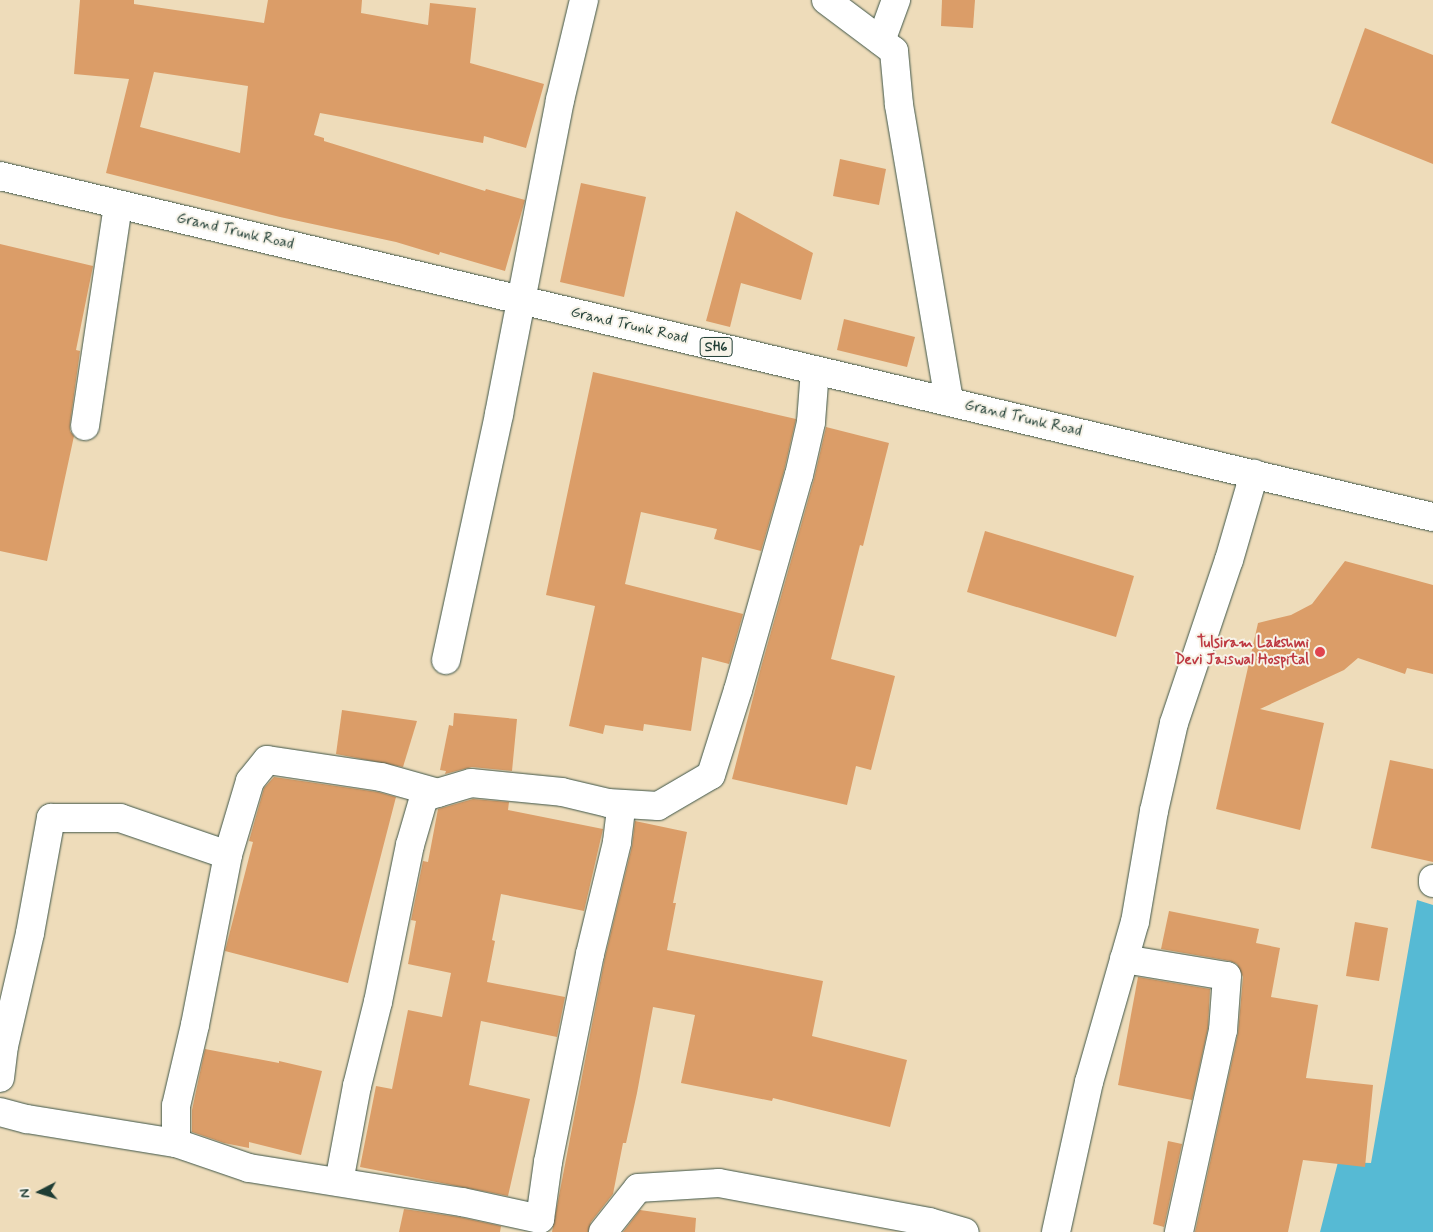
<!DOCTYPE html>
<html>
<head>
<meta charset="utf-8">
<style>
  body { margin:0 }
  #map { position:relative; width:1433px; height:1232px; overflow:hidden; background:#eedcba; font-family:Mynerve,sans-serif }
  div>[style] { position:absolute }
  .water>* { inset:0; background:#56bad4 }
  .building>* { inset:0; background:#db9d68 }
  .roads { filter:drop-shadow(0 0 1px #3e5548) drop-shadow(0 0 1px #3e5548) }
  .minor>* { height:28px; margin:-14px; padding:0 14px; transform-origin:14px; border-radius:14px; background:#fff }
  .primary>* { height:28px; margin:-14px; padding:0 14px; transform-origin:14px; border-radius:14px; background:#fff }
  .dots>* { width:14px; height:14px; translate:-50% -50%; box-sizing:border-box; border:2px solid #f7f3e8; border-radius:50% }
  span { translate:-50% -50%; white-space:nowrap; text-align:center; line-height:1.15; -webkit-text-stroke:4px #f7f3e8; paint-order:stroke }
  .shield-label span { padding:1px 4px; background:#f7f3e8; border:1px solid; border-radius:4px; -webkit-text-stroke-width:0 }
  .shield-label { font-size:14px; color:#1f3d34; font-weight:700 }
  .street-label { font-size:15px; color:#1f3d34 }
  .health-label { font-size:15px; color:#be3a42; font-weight:700 }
  .right { translate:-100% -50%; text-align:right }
  .north { position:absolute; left:15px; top:1167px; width:50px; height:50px; -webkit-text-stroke:4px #f7f3e8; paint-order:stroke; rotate:265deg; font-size:14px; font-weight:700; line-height:20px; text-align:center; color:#1f3d34 }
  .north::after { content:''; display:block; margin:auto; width:18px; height:22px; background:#1f3d34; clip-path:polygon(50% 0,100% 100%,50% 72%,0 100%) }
</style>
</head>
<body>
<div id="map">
  <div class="water">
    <i style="clip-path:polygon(1417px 900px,1433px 905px,1433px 1232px,1320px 1232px,1338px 1162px,1371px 1163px)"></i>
  </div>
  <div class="building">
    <i style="clip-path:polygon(evenodd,80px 0,134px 0,134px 4px,264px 23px,268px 0,362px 0,361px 13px,428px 25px,430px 3px,476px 8px,470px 63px,544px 84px,526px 148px,484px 136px,483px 143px,320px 113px,314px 135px,324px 138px,324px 141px,485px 191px,486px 189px,525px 200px,505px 271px,440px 252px,439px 255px,396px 242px,280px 217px,106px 173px,129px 79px,74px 74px,80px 0,154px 72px,248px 86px,240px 153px,140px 127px,154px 72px)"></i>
    <i style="clip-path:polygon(942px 0,975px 0,973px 28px,941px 26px)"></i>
    <i style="clip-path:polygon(1365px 28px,1433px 55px,1433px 164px,1331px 123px)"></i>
    <i style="clip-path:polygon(840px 159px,886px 169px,879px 205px,833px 196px)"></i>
    <i style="clip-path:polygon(581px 183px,646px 197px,624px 297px,560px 282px)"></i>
    <i style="clip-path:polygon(736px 211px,813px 253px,801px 300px,741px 283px,730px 327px,706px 321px)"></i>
    <i style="clip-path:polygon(0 244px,93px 266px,76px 350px,80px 351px,70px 424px,70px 431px,74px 436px,47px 561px,0 551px)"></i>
    <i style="clip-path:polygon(844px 319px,915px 337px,907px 367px,837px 350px)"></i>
    <i style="clip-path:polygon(593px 372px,796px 419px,784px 471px,761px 551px,714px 539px,717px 529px,641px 512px,625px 584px,743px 614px,729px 664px,702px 657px,691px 731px,644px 724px,643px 731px,605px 725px,603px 734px,569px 726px,595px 606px,546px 595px)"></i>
    <i style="clip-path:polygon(826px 427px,889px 443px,863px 546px,860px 545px,831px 659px,895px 676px,871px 770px,856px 766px,847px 805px,732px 779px,760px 671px,814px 479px)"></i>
    <i style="clip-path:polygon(985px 531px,1134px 576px,1116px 637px,967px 592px)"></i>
    <i style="clip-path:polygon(1345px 561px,1433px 585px,1433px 674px,1407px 668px,1405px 674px,1358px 658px,1344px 670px,1260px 709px,1324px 723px,1300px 830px,1216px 809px,1258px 623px,1291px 615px,1312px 604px)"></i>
    <i style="clip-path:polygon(342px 710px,417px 721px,403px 767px,336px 754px)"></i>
    <i style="clip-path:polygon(454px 713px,517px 719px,512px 771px,472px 767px,445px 774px,446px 771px,440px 770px,449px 725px,453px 726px)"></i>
    <i style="clip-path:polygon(1390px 760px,1433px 769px,1433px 862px,1371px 848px)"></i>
    <i style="clip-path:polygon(274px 777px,378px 792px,396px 797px,348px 983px,225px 951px,253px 842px,249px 841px,264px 788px)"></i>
    <i style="clip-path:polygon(473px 799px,509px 802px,508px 810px,603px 829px,584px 911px,501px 894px,492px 940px,495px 941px,487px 982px,565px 997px,557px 1037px,481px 1021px,469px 1085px,530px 1099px,508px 1196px,360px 1167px,376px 1086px,392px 1089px,408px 1010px,442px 1017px,451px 973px,408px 964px,416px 921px,411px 920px,423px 861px,428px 862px,438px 809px)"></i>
    <i style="clip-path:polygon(635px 821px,687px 832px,673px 903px,676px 903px,667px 950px,823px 981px,812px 1036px,907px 1060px,890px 1127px,773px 1098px,772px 1101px,681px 1083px,695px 1015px,653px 1007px,637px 1093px,626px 1143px,623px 1143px,613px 1194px,591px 1222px,588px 1232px,552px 1232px,605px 957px,632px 846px)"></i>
    <i style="clip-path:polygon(1169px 911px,1259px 929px,1256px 943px,1280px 948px,1271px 997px,1318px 1005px,1306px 1078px,1373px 1085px,1365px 1167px,1303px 1160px,1288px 1232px,1195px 1232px,1238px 1033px,1243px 977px,1237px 964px,1230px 961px,1161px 949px)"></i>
    <i style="clip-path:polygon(1355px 922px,1388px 928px,1379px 981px,1346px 976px)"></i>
    <i style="clip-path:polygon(1138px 977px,1210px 989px,1208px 1028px,1192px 1100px,1118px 1085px)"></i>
    <i style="clip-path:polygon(205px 1049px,279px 1063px,279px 1061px,322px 1071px,301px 1155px,249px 1142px,249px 1148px,224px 1143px,192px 1132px,192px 1110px)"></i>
    <i style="clip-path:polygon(1168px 1141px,1182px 1144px,1164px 1227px,1153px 1224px)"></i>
    <i style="clip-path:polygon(404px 1209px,459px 1217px,501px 1226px,500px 1232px,399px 1232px)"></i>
    <i style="clip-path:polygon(640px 1210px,696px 1218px,695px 1232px,623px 1232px)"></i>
  </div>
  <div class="roads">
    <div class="minor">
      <i style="left:826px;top:0;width:85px;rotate:36.9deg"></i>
      <i style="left:894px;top:51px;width:54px;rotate:84.7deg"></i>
      <i style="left:899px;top:105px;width:301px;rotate:80.4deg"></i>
      <i style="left:881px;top:41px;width:44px;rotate:-69.9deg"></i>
      <i style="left:85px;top:426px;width:224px;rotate:-81.5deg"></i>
      <i style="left:446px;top:660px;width:252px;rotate:-77.8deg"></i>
      <i style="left:499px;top:414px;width:320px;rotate:-79deg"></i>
      <i style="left:560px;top:100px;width:103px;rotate:-76.5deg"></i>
      <i style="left:438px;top:793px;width:59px;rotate:-164.3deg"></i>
      <i style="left:381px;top:777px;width:115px;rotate:-171.5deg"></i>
      <i style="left:267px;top:760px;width:27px;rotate:129deg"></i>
      <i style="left:250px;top:781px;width:77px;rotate:106.6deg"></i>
      <i style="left:228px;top:855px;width:173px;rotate:101deg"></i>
      <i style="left:195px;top:1025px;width:83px;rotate:103.2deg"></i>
      <i style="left:176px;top:1106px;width:37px;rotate:90deg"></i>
      <i style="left:176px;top:1143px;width:77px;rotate:18.9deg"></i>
      <i style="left:249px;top:1168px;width:216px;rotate:9.1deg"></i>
      <i style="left:462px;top:1202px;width:80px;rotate:12.3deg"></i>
      <i style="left:540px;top:1219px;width:58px;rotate:-82deg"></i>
      <i style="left:548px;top:1162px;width:212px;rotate:-78.6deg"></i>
      <i style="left:590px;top:954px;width:115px;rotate:-76.4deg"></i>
      <i style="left:617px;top:842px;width:38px;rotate:-83deg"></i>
      <i style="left:1433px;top:879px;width:4px;rotate:90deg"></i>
      <i style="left:1124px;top:959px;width:104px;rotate:9.4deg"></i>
      <i style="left:1227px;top:976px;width:54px;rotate:94.2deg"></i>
      <i style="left:1223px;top:1030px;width:207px;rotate:102.3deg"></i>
      <i style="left:0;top:1078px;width:32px;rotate:-83deg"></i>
      <i style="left:4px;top:1046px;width:116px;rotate:-77deg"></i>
      <i style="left:30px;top:933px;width:117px;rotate:-79.7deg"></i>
      <i style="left:51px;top:818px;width:69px"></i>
      <i style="left:120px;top:818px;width:114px;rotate:18.9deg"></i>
      <i style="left:0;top:1112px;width:28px;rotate:15deg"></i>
      <i style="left:27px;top:1119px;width:151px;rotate:9.2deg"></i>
      <i style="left:339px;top:1182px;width:98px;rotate:-79.4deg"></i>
      <i style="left:357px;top:1086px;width:87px;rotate:-76deg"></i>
      <i style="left:378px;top:1002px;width:160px;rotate:-78.5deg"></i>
      <i style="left:410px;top:845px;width:50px;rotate:-73.7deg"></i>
      <i style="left:424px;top:797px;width:49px;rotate:-16.6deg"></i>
      <i style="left:471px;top:783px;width:91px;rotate:5.6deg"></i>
      <i style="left:562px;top:792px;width:47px;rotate:13.4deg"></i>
      <i style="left:608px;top:803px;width:50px;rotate:3.4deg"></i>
      <i style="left:658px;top:806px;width:61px;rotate:-30.3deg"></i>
      <i style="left:711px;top:775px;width:89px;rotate:-72.4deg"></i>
      <i style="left:738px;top:690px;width:223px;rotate:-74.2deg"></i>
      <i style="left:799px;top:475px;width:54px;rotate:-77.2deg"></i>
      <i style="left:811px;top:422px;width:52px;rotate:-85.6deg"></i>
      <i style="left:603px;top:1232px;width:56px;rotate:-51.5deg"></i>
      <i style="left:638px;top:1188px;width:81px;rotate:-3.5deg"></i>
      <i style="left:719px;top:1183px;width:214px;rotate:10.5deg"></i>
      <i style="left:929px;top:1222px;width:37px;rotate:16deg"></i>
      <i style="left:1056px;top:1232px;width:154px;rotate:-77.6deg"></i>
      <i style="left:1089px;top:1082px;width:166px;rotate:-74deg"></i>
      <i style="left:1135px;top:922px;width:113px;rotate:-80.3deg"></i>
      <i style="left:1154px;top:811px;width:90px;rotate:-77.2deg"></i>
      <i style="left:1174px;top:723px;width:172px;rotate:-71.4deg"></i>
      <i style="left:1229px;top:560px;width:90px;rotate:-73.8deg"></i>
    </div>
    <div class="primary">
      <i style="left:0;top:176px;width:1473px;rotate:13.39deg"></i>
    </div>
  </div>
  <div class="dots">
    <i style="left:1320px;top:652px;background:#e0444e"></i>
  </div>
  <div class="shield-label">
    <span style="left:716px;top:347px">SH6</span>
  </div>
  <div class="street-label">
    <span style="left:235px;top:232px;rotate:13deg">Grand Trunk Road</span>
    <span style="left:629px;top:326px;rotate:13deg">Grand Trunk Road</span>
    <span style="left:1023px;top:419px;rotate:13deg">Grand Trunk Road</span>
  </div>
  <div class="health-label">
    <span class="right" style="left:1309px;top:652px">Tulsiram Lakshmi<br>Devi Jaiswal Hospital</span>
  </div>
  <div class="north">N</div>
</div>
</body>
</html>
